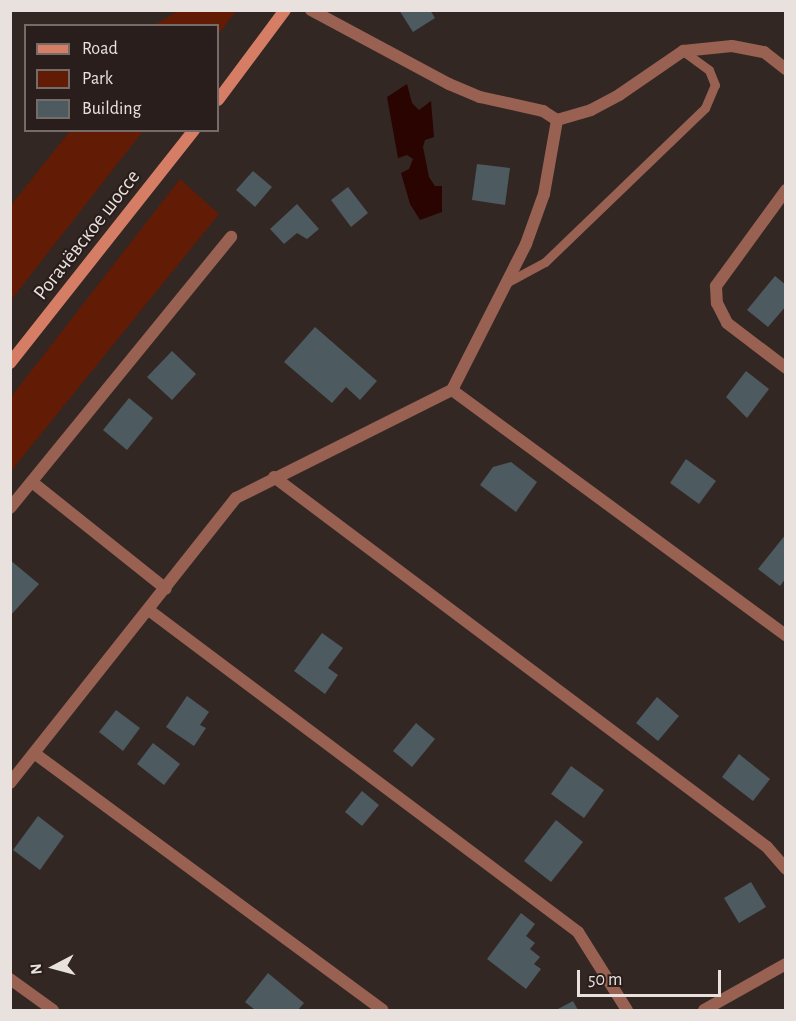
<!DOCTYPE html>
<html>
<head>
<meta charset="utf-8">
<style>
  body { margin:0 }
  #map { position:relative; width:796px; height:1021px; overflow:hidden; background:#332724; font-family:"Alegreya Sans",sans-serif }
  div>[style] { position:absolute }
  .green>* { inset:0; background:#621b05 }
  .water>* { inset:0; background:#2a0400 }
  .building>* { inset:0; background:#4d5a5f }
  .service>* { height:9px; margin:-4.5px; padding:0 4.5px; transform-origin:4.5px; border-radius:4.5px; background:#986151 }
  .minor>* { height:12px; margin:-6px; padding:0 6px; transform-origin:6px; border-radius:6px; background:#986151 }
  .secondary>* { height:12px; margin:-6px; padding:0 6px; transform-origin:6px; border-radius:6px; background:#d67e65 }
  span { translate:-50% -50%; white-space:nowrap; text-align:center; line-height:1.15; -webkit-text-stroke:4.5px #291e1b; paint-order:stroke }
  .street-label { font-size:21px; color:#e8e1de }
  .frame { position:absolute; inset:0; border:12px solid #e8e1de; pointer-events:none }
  .legend { position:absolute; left:24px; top:24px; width:195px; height:108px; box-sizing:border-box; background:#291e1b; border:2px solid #756c69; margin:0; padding:8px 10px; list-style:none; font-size:18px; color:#e8e1de }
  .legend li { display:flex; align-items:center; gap:12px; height:30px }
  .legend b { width:30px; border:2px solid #756c69 }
  .north { position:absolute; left:24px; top:937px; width:60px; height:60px; -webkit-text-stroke:4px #291e1b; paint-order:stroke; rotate:264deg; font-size:16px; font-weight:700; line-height:24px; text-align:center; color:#e8e1de }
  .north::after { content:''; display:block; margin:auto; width:21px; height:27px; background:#e8e1de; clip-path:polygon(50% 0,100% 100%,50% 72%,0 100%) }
  .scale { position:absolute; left:577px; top:970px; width:144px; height:27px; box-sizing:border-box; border:3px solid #e8e1de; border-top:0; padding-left:8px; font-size:18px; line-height:21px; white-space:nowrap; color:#e8e1de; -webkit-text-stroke:4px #291e1b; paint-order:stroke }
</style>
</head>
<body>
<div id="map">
  <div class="green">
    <i style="clip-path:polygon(178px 11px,178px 10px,236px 11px,218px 35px,218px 26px,154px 25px)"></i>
    <i style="clip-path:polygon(70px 131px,143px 131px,11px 300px,11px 205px)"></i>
    <i style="clip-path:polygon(180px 179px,219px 214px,11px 471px,11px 397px)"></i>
  </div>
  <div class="water">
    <i style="clip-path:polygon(407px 84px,412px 103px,419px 110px,431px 101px,434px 137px,425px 140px,423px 147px,429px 177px,435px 186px,442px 186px,442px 212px,420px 220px,410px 204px,401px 173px,409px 169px,413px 159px,407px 155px,398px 158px,387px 97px)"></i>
  </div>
  <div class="building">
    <i style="clip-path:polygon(399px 10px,430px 10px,435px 18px,413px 32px)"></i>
    <i style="clip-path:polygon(477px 164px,510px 168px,505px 205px,472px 200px)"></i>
    <i style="clip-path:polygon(253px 171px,272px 187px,255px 207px,236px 190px)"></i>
    <i style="clip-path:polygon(348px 187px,368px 213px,351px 227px,331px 200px)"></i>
    <i style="clip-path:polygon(297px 204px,319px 229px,307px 239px,297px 233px,284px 244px,270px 229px)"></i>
    <i style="clip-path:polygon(775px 276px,786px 285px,786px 306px,768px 327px,747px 310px)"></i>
    <i style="clip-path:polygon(315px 327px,377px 381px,360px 400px,346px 387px,332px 403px,284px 362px)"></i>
    <i style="clip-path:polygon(172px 351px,196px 374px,172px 400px,147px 377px)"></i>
    <i style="clip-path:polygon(746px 371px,769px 389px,747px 418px,726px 397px)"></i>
    <i style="clip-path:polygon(129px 398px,153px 418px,127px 450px,103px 430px)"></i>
    <i style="clip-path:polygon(686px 459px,716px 481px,699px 504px,670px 483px)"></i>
    <i style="clip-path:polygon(511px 462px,537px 482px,516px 512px,480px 485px,493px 467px)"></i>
    <i style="clip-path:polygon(786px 534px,786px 578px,780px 586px,758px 569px)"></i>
    <i style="clip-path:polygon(10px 560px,39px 584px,10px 616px)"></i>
    <i style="clip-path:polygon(322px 633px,343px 648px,328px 668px,338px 675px,325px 694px,294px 671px)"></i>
    <i style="clip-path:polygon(187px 696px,209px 712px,200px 725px,206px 728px,194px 746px,166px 727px)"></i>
    <i style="clip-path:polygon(657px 697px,679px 716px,658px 741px,636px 723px)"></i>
    <i style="clip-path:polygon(116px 710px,140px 728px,123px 751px,99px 732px)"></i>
    <i style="clip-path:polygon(416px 723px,435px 739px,412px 767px,393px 751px)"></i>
    <i style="clip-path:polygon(153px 743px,180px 764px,164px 785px,137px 764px)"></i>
    <i style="clip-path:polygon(739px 754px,770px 779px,753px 801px,722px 777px)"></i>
    <i style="clip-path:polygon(571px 766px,604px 790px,584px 818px,551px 794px)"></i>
    <i style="clip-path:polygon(362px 791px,379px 805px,362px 826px,345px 812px)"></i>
    <i style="clip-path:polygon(38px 816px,64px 836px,40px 870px,13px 850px)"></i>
    <i style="clip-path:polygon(556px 820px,583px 842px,551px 882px,524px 861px)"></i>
    <i style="clip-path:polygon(751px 882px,766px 907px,739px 923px,724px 898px)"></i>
    <i style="clip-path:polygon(521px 913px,535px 924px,526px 936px,535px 943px,530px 949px,540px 957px,534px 964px,541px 969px,526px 989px,487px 959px)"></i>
    <i style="clip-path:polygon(268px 973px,304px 1003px,298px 1010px,255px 1010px,245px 1002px)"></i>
    <i style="clip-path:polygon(573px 1001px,578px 1010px,556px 1010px)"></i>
  </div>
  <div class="service">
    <i style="left:506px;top:283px;width:44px;rotate:-28.3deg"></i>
    <i style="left:545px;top:262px;width:222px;rotate:-43.9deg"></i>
    <i style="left:705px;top:108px;width:25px;rotate:-67deg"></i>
    <i style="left:715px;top:85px;width:16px;rotate:-112deg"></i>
    <i style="left:709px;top:70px;width:32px;rotate:-144deg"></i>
  </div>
  <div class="minor">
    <i style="left:311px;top:10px;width:157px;rotate:28.2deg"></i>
    <i style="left:449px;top:84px;width:34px;rotate:23deg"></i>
    <i style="left:480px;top:97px;width:65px;rotate:12.5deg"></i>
    <i style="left:543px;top:111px;width:17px;rotate:33deg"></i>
    <i style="left:557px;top:120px;width:35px;rotate:-16deg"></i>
    <i style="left:591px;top:110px;width:32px;rotate:-28deg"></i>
    <i style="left:619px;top:95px;width:78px;rotate:-34.5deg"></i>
    <i style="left:683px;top:51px;width:49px;rotate:-5.8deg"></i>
    <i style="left:732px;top:46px;width:33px;rotate:11deg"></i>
    <i style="left:764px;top:52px;width:28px;rotate:38deg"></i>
    <i style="left:786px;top:190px;width:119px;rotate:126.1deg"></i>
    <i style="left:716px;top:286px;width:17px;rotate:87deg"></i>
    <i style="left:717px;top:303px;width:22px;rotate:63deg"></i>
    <i style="left:727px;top:323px;width:74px;rotate:37.3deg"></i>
    <i style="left:452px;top:390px;width:414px;rotate:36.3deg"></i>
    <i style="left:274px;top:477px;width:616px;rotate:36.89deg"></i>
    <i style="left:767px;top:847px;width:29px;rotate:49deg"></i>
    <i style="left:32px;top:482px;width:171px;rotate:38.6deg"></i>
    <i style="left:10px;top:508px;width:350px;rotate:-50.8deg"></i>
    <i style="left:150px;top:611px;width:535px;rotate:36.87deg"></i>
    <i style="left:578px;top:932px;width:92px;rotate:57.9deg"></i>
    <i style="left:34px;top:753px;width:433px;rotate:36.4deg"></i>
    <i style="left:10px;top:783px;width:364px;rotate:-51.6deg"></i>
    <i style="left:236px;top:498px;width:241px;rotate:-26.6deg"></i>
    <i style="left:452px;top:390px;width:164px;rotate:-63.1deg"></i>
    <i style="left:526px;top:244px;width:53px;rotate:-70.2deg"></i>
    <i style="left:544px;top:194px;width:75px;rotate:-80deg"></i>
    <i style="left:10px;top:979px;width:53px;rotate:35.8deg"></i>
    <i style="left:704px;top:1010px;width:94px;rotate:-29.3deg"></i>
  </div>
  <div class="secondary">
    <i style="left:218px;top:100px;width:112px;rotate:-53.3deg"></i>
    <i style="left:10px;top:363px;width:297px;rotate:-51.7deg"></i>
  </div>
  <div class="street-label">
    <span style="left:87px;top:235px;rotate:-52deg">Рогачёвское шоссе</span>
  </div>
  <div class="frame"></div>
  <ul class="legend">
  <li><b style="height:8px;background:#d67e65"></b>Road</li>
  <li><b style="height:16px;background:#621b05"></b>Park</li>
  <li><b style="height:16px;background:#4d5a5f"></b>Building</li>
  </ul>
  <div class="north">N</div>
  <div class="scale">50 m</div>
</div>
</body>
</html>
